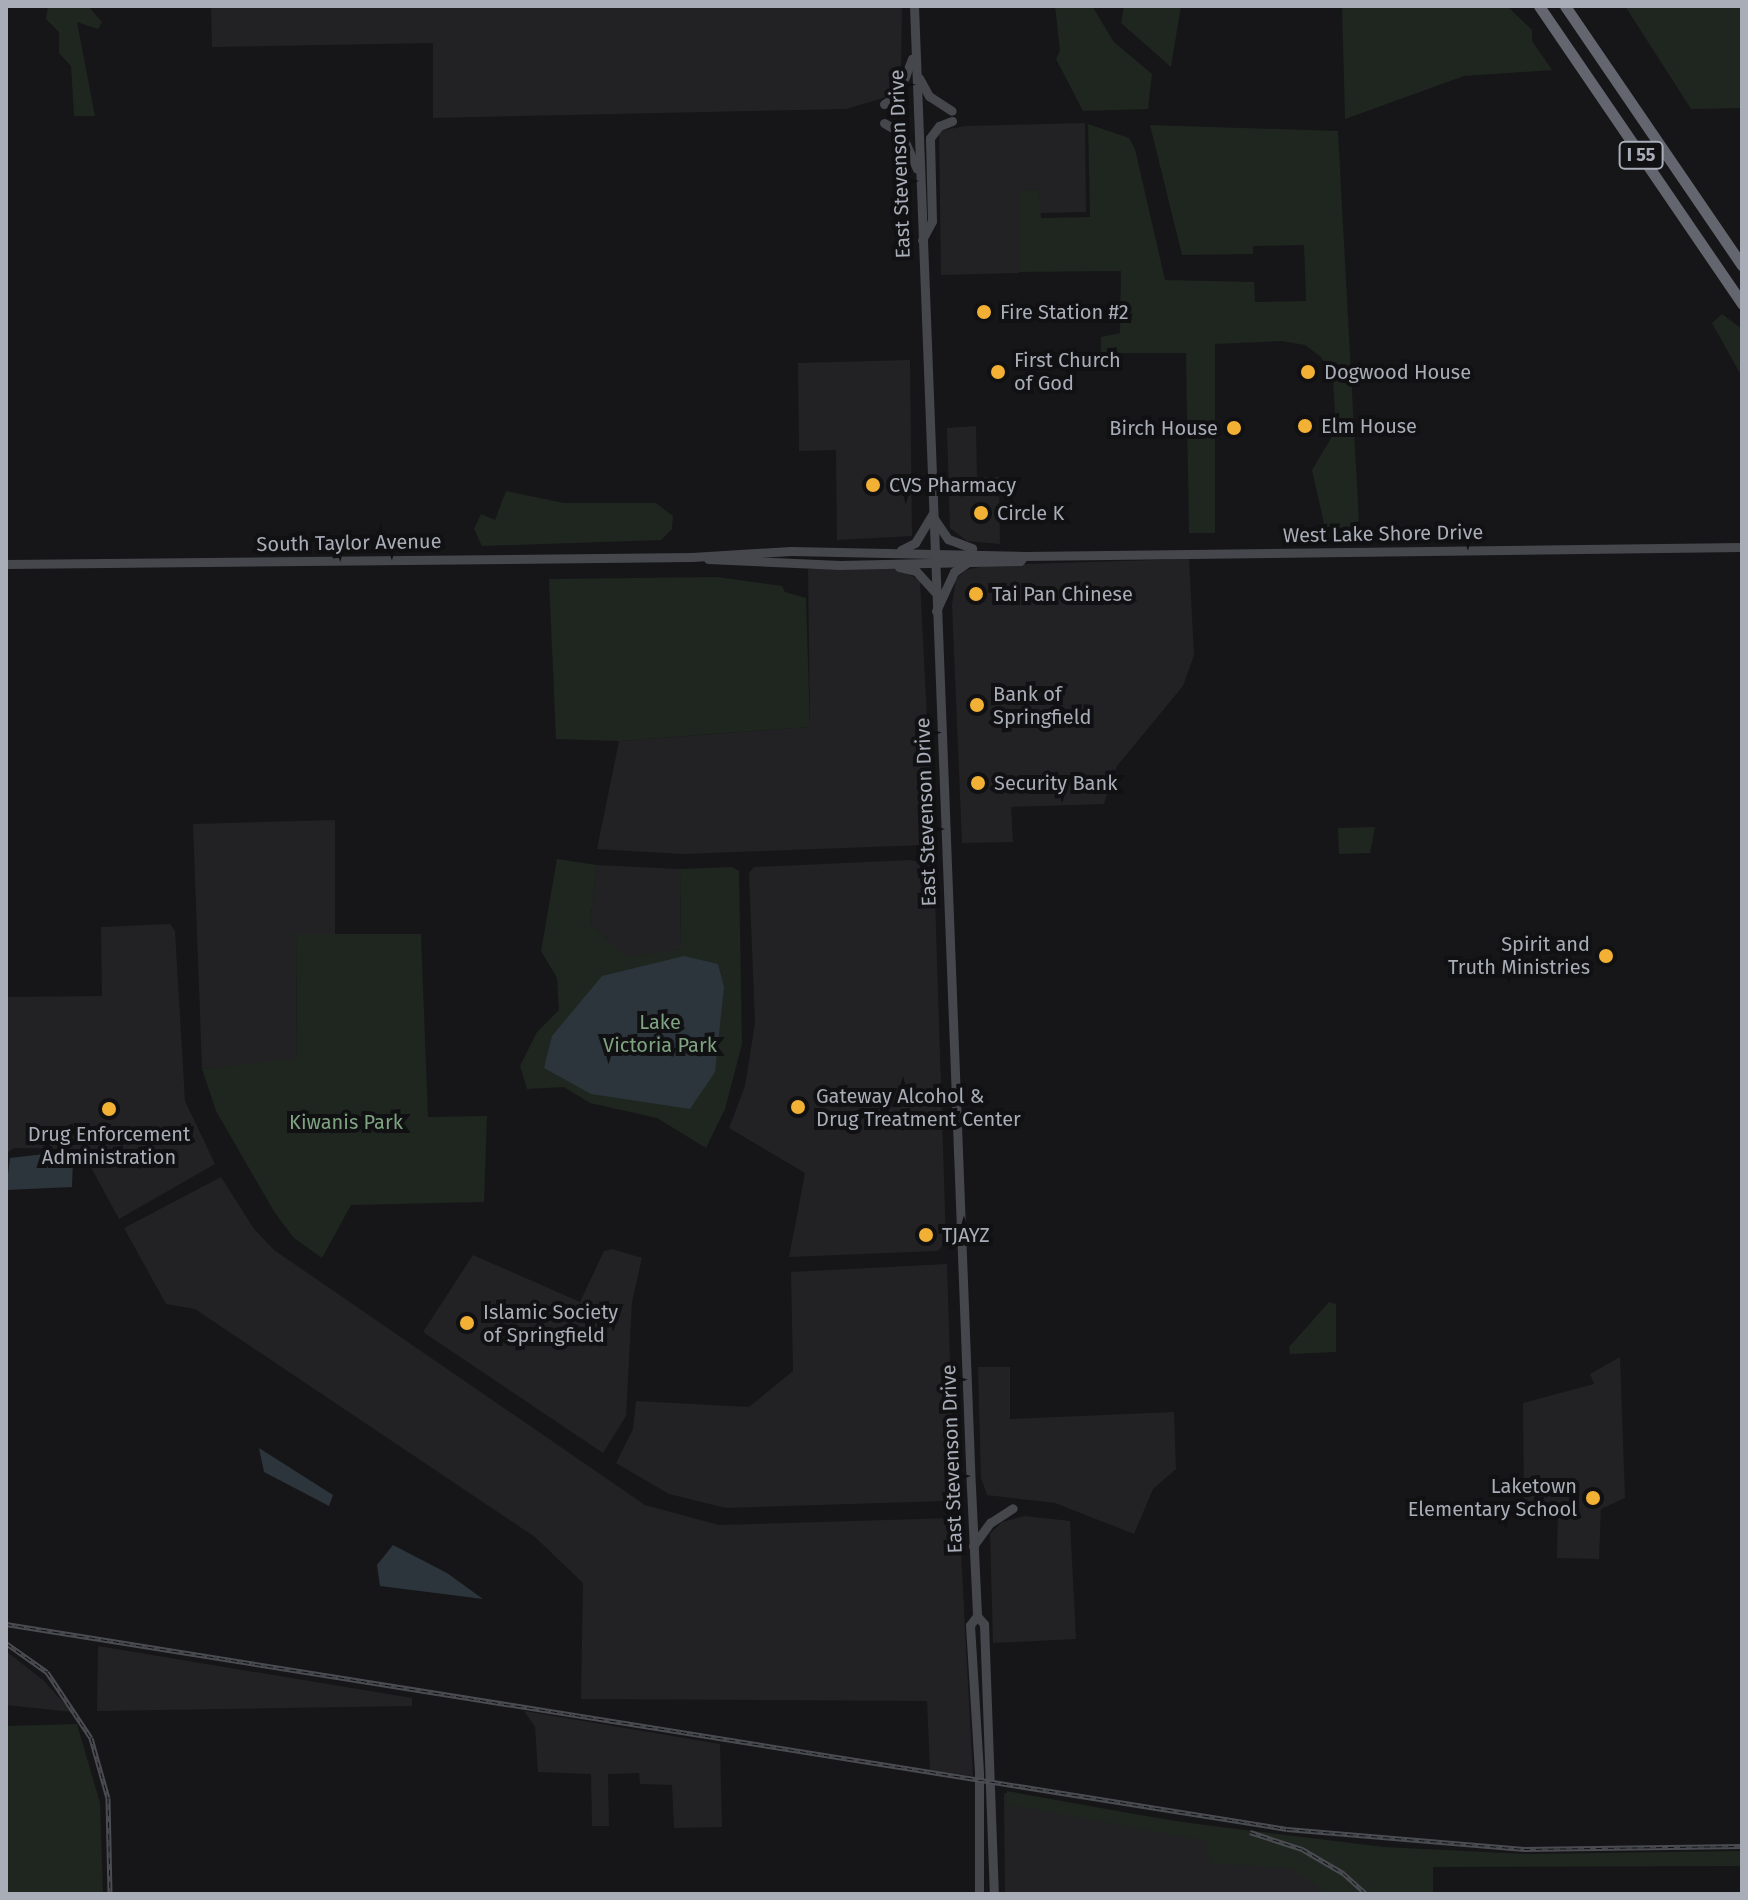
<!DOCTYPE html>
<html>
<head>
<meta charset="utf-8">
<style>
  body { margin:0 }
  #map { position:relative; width:1748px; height:1900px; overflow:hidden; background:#161618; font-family:"Fira Sans",sans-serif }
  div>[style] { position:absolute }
  .built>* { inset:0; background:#222225 }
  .green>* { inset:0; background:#1e261f }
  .water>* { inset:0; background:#2c353c }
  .secondary>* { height:9px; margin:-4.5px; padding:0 4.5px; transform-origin:4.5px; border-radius:4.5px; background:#45474d }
  .highway>* { height:11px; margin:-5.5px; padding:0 5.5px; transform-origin:5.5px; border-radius:5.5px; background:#63666e }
  .rail>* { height:5px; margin-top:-2.5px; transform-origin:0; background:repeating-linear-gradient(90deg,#111113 0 6px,#4a4c52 0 12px); box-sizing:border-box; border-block:2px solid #4a4c52 }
  .dots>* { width:22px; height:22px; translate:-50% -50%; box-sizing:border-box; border:4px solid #111113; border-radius:50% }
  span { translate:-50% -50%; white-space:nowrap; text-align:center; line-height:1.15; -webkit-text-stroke:8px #111113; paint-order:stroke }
  .shield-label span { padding:2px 6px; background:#111113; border:2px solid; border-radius:6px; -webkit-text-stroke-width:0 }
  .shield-label { font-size:18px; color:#a8adb8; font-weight:700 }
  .street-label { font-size:20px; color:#a8adb8 }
  .poi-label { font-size:20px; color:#a8adb8 }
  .left { translate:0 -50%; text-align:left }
  .right { translate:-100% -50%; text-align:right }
  .park-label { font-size:20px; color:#7fa381 }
  .frame { position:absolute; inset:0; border:8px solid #a8adb8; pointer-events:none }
</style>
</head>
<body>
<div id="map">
  <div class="built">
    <i style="clip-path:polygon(211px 6px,902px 6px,901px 77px,890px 96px,846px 109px,433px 118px,433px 43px,212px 47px)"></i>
    <i style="clip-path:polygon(1085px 123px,1086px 212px,1039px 213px,1038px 189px,1019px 191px,1019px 273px,941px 275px,939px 131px,965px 126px)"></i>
    <i style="clip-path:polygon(910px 360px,912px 536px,837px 540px,836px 450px,799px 451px,798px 363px)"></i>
    <i style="clip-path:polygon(976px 426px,977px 477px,999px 477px,1000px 544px,967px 541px,950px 528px,947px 428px)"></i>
    <i style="clip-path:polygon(1189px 559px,1194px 655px,1183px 686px,1117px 766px,1104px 804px,1011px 807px,1013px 842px,962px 843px,952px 605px,956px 579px,966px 570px,988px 565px)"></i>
    <i style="clip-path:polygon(808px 569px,897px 569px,920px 580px,933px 839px,924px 845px,682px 854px,597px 849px,619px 741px,810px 727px)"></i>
    <i style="clip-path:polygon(335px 820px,335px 934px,296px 934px,297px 1059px,202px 1069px,193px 824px)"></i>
    <i style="clip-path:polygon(910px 860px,934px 865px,946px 1243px,937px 1251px,789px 1257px,805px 1173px,729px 1128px,745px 1086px,755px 1023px,749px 873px,754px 867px)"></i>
    <i style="clip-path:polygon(597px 865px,680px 869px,681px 949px,627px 958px,590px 924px)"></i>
    <i style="clip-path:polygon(170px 924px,175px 931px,185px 1101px,215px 1164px,119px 1219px,81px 1149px,14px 1148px,6px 1154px,6px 997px,102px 996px,101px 927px)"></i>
    <i style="clip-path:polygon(221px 1177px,254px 1229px,274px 1250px,645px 1505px,719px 1525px,953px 1518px,960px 1534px,973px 1776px,930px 1770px,927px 1701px,581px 1699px,583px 1583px,535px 1537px,195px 1309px,166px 1304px,124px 1228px)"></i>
    <i style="clip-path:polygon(612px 1249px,642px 1258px,632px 1302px,626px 1416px,603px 1453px,423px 1332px,473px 1255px,580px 1302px,604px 1251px)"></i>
    <i style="clip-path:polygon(947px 1264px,954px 1494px,946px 1501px,726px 1508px,669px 1494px,616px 1463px,633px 1429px,636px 1401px,749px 1407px,793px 1371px,791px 1272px)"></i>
    <i style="clip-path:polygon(1620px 1357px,1625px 1498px,1601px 1509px,1599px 1559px,1557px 1558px,1558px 1510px,1524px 1508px,1523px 1403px,1594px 1384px,1590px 1374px)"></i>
    <i style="clip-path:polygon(978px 1367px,1010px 1367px,1010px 1419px,1174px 1412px,1176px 1469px,1153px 1489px,1134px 1534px,1055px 1503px,987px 1495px,981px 1478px)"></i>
    <i style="clip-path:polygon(1025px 1516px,1070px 1521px,1076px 1639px,993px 1643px,990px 1534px,1002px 1522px)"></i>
    <i style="clip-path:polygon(98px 1646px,412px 1698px,412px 1706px,97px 1711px)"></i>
    <i style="clip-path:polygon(6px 1651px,43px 1680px,72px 1712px,6px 1705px)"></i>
    <i style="clip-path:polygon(524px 1711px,720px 1744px,722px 1827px,674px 1828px,672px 1785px,640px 1784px,639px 1773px,608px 1774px,609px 1826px,592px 1826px,591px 1774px,538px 1772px,535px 1727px)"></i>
    <i style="clip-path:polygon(1004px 1793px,1423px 1861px,1424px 1894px,1005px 1894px)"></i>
  </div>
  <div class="green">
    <i style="clip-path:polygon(48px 6px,88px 6px,102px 22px,98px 29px,77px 22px,95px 116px,74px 116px,71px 66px,59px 53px,59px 32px,46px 19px)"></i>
    <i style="clip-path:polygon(1055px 6px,1092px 6px,1114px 42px,1152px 74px,1148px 109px,1083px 111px,1056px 59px,1060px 51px)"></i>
    <i style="clip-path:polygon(1124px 6px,1181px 6px,1171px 67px,1121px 23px)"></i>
    <i style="clip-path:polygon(1342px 6px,1507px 6px,1532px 30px,1532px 41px,1552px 70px,1464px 76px,1345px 119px)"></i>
    <i style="clip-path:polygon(1625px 6px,1742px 6px,1742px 108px,1691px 109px)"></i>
    <i style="clip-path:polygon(1088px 124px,1129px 138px,1135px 149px,1165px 280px,1254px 282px,1255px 302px,1306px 301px,1304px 245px,1253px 246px,1253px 254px,1182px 255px,1150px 125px,1338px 131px,1360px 541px,1328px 541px,1312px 470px,1336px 430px,1333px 380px,1321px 357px,1305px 345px,1281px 341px,1215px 344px,1215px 533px,1189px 533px,1186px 353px,1101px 353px,1101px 337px,1120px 333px,1121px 271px,1019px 272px,1019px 191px,1038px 189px,1041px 218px,1090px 217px)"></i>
    <i style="clip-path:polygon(1722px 314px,1742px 329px,1742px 377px,1712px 323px)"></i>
    <i style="clip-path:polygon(506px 491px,564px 503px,656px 503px,673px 516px,672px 529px,661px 540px,482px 546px,474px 529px,481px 514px,495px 520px)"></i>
    <i style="clip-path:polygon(717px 577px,782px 586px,785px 592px,806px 598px,810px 727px,619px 741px,556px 739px,549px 579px)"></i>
    <i style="clip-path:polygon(1375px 827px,1370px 853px,1339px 854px,1338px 828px)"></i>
    <i style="clip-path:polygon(557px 859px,597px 865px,590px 924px,627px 957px,681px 949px,680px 869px,732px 867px,739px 871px,742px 1044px,725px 1109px,706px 1148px,657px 1118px,590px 1103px,564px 1087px,527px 1089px,520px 1066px,537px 1032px,559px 1010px,557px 978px,541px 951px)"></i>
    <i style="clip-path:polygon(296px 934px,421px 934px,428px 1117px,487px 1116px,484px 1202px,351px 1205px,322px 1258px,294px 1238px,275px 1213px,216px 1111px,202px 1069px,297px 1058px)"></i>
    <i style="clip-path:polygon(1329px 1302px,1336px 1304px,1336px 1352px,1290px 1354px,1289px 1347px)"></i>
    <i style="clip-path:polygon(77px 1724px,100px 1803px,103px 1894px,6px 1894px,6px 1726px)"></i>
    <i style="clip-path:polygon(1007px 1791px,1173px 1821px,1384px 1847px,1528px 1854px,1742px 1851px,1742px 1866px,1433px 1867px,1433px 1894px,1330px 1894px,1290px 1868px,1210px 1863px,1206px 1841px,1006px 1804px)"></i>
  </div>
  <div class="water">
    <i style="clip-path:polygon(684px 956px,718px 964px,724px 987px,715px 1072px,690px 1109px,591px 1094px,544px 1068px,552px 1036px,602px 976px)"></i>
    <i style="clip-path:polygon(61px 1152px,73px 1158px,72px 1187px,6px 1190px,10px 1158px)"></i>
    <i style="clip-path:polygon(259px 1448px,333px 1495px,329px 1506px,264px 1472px)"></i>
    <i style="clip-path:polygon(393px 1545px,447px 1573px,483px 1599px,380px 1586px,377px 1565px)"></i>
  </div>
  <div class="secondary">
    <i style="left:914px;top:6px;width:1482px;rotate:87.8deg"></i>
    <i style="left:971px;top:1487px;width:129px;rotate:87.3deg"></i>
    <i style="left:977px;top:1616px;width:11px;rotate:49deg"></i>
    <i style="left:984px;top:1624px;width:270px;rotate:87.9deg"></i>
    <i style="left:919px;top:78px;width:21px;rotate:61deg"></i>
    <i style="left:929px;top:96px;width:27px;rotate:33deg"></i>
    <i style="left:884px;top:104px;width:17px;rotate:-33deg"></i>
    <i style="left:898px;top:95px;width:39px;rotate:-69deg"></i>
    <i style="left:884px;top:123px;width:20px;rotate:30deg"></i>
    <i style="left:901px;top:133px;width:39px;rotate:66deg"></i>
    <i style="left:922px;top:240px;width:21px;rotate:-62deg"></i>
    <i style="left:932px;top:221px;width:83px;rotate:-91.4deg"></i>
    <i style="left:930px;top:138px;width:15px;rotate:-53deg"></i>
    <i style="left:939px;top:126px;width:14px;rotate:-21deg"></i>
    <i style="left:933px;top:517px;width:27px;rotate:56deg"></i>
    <i style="left:948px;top:539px;width:26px;rotate:21deg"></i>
    <i style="left:901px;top:550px;width:16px;rotate:-27deg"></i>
    <i style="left:915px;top:543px;width:33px;rotate:-59deg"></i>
    <i style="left:708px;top:559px;width:132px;rotate:2.6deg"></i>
    <i style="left:840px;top:565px;width:180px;rotate:-1.3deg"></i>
    <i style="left:1020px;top:561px;width:6px;rotate:-51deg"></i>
    <i style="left:6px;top:564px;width:686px;rotate:-0.58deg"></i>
    <i style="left:692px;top:557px;width:99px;rotate:-3.5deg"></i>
    <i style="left:791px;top:551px;width:233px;rotate:1.2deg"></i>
    <i style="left:1024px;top:556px;width:718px;rotate:-0.72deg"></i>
    <i style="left:899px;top:567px;width:17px;rotate:13deg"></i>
    <i style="left:916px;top:571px;width:28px;rotate:48deg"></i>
    <i style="left:936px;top:611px;width:43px;rotate:-65.2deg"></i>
    <i style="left:954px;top:572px;width:17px;rotate:-36deg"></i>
    <i style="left:973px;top:1546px;width:29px;rotate:-54deg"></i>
    <i style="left:990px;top:1523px;width:27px;rotate:-33deg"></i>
    <i style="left:977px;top:1616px;width:11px;rotate:128deg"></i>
    <i style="left:970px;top:1625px;width:149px;rotate:86.5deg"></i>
    <i style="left:979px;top:1774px;width:120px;rotate:90deg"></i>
  </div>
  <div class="highway">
    <i style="left:1539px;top:6px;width:361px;rotate:55.7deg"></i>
    <i style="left:1565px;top:6px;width:314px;rotate:55.7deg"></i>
  </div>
  <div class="rail">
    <i style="left:6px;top:1624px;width:1297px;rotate:9.09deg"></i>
    <i style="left:1287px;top:1829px;width:238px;rotate:4.8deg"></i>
    <i style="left:1524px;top:1849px;width:218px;rotate:-0.8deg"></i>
    <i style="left:6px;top:1643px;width:50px;rotate:35.3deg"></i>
    <i style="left:47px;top:1672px;width:79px;rotate:56.3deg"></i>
    <i style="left:91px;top:1738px;width:62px;rotate:74.2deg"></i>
    <i style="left:108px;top:1798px;width:96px;rotate:88.8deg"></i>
    <i style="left:1250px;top:1832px;width:55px;rotate:18.1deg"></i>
    <i style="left:1302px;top:1849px;width:48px;rotate:30.3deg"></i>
    <i style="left:1343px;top:1873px;width:31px;rotate:42deg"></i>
  </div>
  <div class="dots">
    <i style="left:984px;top:312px;background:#f2b134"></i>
    <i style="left:998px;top:372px;background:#f2b134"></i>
    <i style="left:1308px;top:372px;background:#f2b134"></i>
    <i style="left:1305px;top:426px;background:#f2b134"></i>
    <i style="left:1234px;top:428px;background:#f2b134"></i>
    <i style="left:873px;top:485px;background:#f2b134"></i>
    <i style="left:981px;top:513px;background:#f2b134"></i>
    <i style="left:976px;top:594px;background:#f2b134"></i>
    <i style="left:977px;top:705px;background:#f2b134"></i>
    <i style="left:978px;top:783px;background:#f2b134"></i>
    <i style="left:1606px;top:956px;background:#f2b134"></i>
    <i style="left:798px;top:1107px;background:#f2b134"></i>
    <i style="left:109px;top:1109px;background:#f2b134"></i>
    <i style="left:926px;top:1235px;background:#f2b134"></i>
    <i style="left:467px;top:1323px;background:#f2b134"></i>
    <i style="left:1593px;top:1498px;background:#f2b134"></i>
  </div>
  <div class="shield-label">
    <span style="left:1641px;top:155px">I 55</span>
  </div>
  <div class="street-label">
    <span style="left:900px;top:164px;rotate:-92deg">East Stevenson Drive</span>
    <span style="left:1383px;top:534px;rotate:-1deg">West Lake Shore Drive</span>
    <span style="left:349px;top:543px;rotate:-1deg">South Taylor Avenue</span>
    <span style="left:926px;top:812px;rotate:-92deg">East Stevenson Drive</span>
    <span style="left:952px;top:1459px;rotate:-92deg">East Stevenson Drive</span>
  </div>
  <div class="poi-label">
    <span class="left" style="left:1000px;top:312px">Fire Station #2</span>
    <span class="left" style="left:1014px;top:372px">First Church<br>of God</span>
    <span class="left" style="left:1324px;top:372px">Dogwood House</span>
    <span class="left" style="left:1321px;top:426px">Elm House</span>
    <span class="right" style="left:1218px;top:428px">Birch House</span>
    <span class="left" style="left:889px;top:485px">CVS Pharmacy</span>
    <span class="left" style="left:997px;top:513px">Circle K</span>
    <span class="left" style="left:992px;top:594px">Tai Pan Chinese</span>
    <span class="left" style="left:993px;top:706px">Bank of<br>Springfield</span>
    <span class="left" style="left:994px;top:783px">Security Bank</span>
    <span class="right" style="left:1590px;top:956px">Spirit and<br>Truth Ministries</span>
    <span class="left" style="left:816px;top:1108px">Gateway Alcohol &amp;<br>Drug Treatment Center</span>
    <span style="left:109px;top:1146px">Drug Enforcement<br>Administration</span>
    <span class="left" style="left:942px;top:1235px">TJAYZ</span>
    <span class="left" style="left:483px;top:1324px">Islamic Society<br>of Springfield</span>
    <span class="right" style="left:1577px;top:1498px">Laketown<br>Elementary School</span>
  </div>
  <div class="park-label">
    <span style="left:660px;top:1034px">Lake<br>Victoria Park</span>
    <span style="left:346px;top:1122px">Kiwanis Park</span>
  </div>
  <div class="frame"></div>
</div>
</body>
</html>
